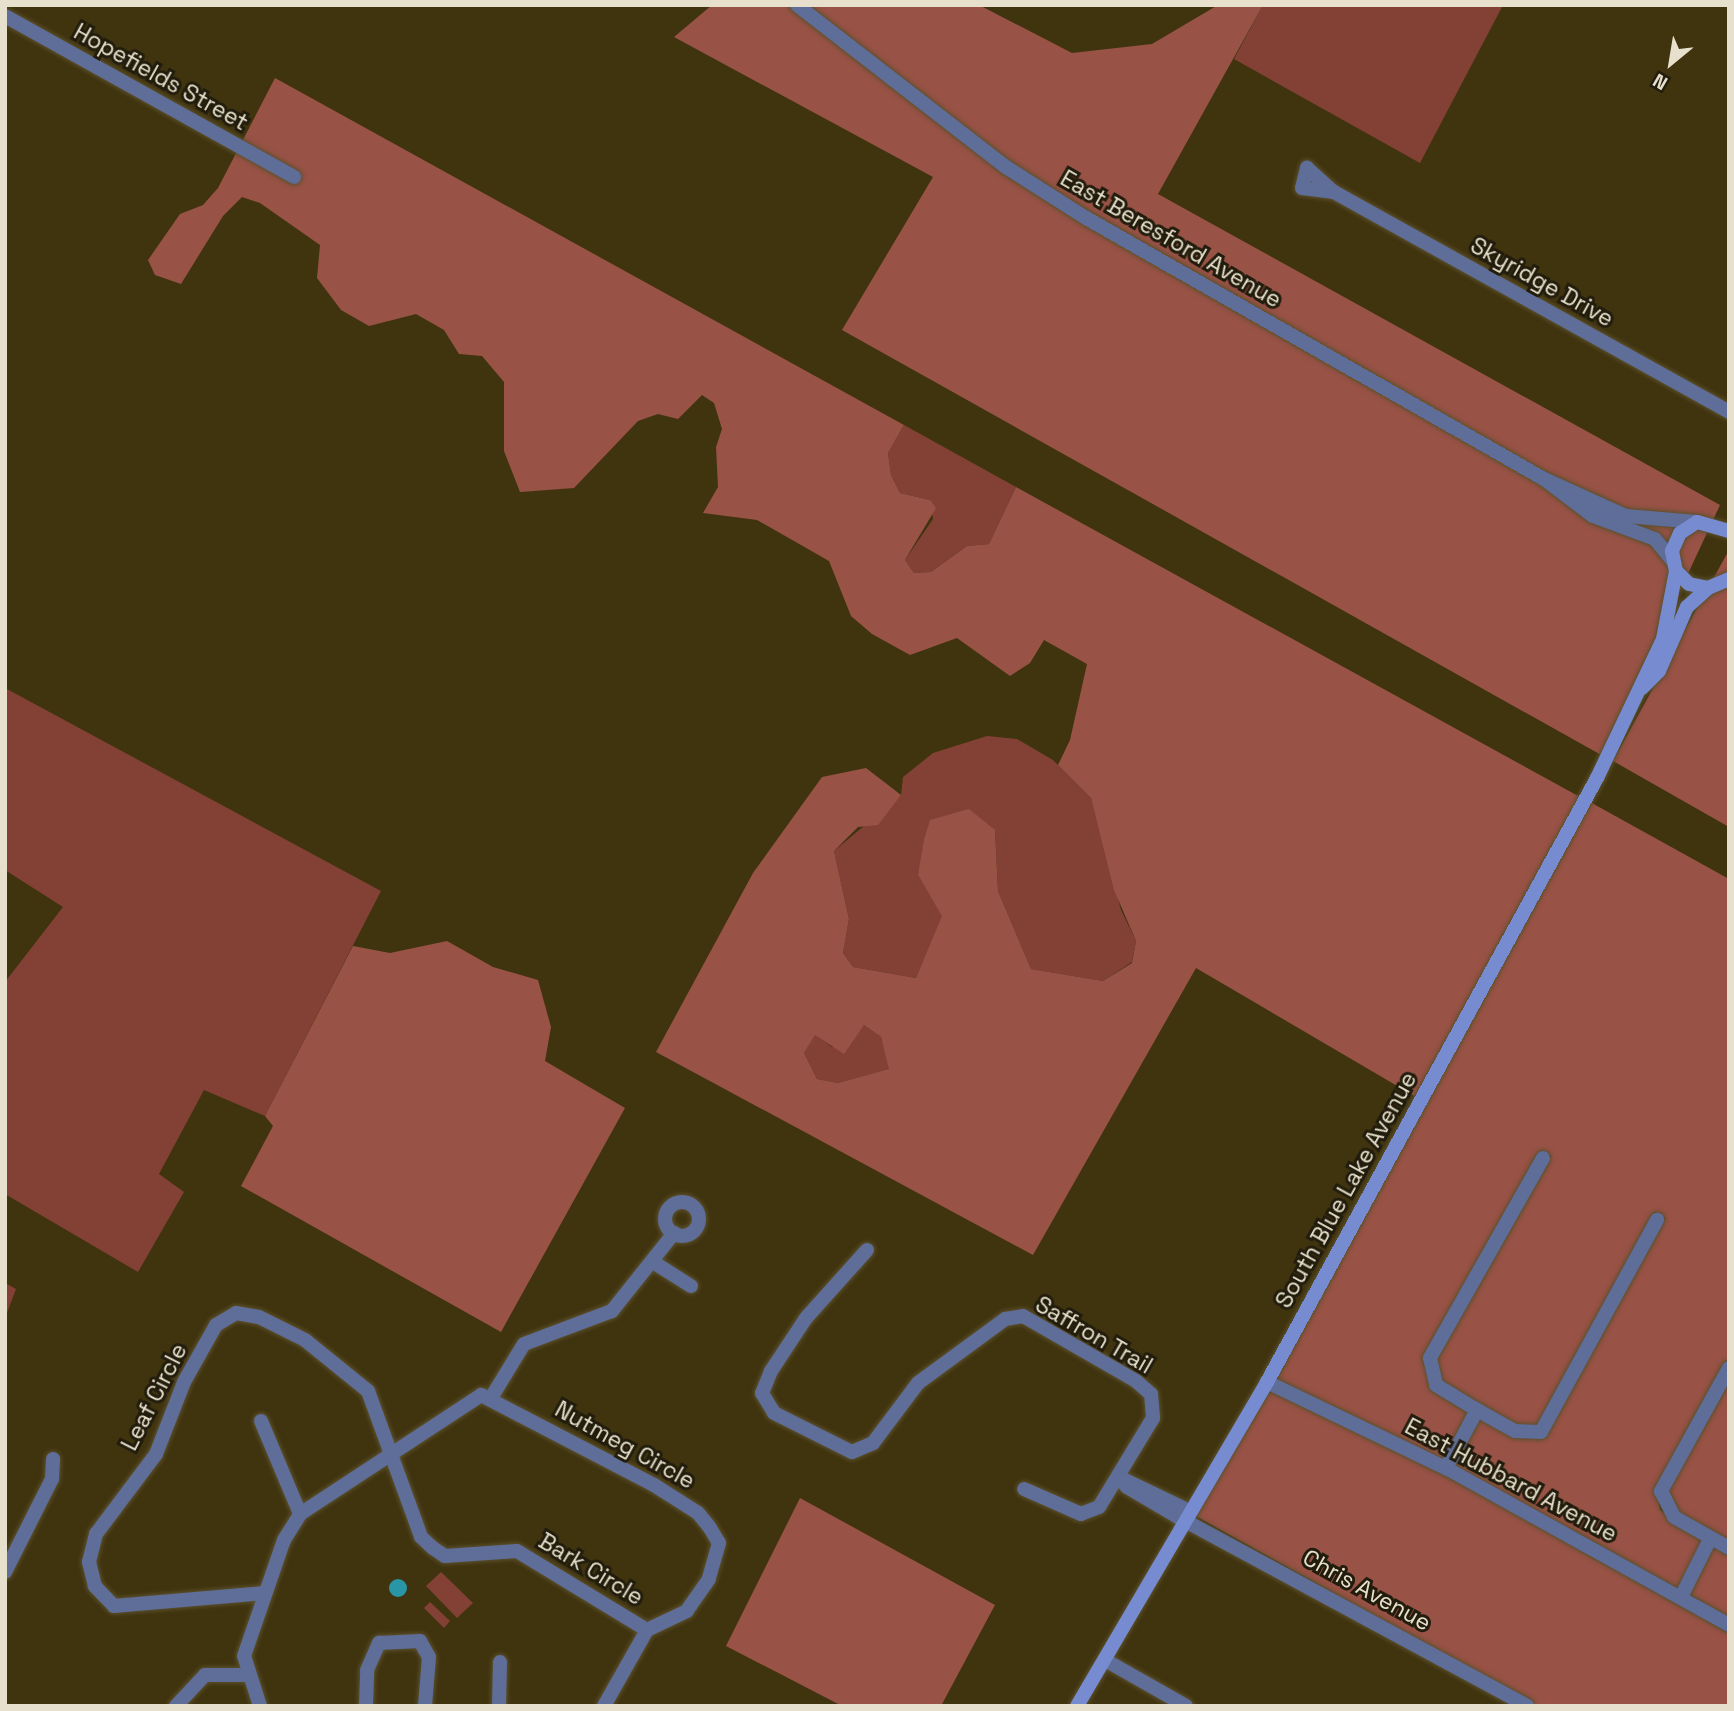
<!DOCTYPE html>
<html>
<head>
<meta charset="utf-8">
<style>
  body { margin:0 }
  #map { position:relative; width:1734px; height:1711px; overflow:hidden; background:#40340f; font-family:"Space Grotesk",sans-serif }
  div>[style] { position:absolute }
  .green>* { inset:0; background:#834136 }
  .forest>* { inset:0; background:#995246 }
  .water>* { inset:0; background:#2996a8 }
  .round { border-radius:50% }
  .roads { filter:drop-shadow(0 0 2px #5b502d) drop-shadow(0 0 2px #5b502d) }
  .minor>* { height:14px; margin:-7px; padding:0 7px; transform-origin:7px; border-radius:7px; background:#5f6d99 }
  .minor>.ring { margin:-7px; padding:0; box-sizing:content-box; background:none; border:14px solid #5f6d99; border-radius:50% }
  .tertiary>* { height:14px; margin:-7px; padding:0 7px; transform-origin:7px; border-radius:7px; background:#5f6d99 }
  .secondary>* { height:14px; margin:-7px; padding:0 7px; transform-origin:7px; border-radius:7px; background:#778bd0 }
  span { translate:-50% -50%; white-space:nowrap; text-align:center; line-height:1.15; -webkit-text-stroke:6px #221c0d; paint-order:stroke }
  .street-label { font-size:23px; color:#e7e0cc }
  .frame { position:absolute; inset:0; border:7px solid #e7e0cc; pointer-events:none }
  .north { position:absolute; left:1636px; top:28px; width:70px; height:70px; -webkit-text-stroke:5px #221c0d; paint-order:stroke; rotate:210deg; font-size:19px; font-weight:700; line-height:28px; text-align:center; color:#e7e0cc }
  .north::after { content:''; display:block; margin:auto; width:24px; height:32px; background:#e7e0cc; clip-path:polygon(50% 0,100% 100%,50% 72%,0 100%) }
</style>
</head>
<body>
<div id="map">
  <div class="green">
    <i style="clip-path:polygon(1263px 5px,1503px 5px,1420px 163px,1234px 59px)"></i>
    <i style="clip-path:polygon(904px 425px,1016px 487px,989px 544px,967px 546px,931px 572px,914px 573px,905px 560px,933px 519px,930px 500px,900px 493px,891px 475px,888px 453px)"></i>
    <i style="clip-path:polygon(5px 688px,381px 891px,265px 1116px,204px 1090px,159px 1174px,184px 1192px,138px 1272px,5px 1194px,5px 982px,63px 907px,5px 870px)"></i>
    <i style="clip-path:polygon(987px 736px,1017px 739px,1053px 760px,1091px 798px,1121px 910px,1136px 941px,1132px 962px,1103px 981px,1031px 969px,998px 891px,995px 830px,926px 850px,918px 875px,943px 916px,916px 978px,853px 967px,843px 953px,849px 919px,834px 851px,901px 795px,903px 777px,933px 753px)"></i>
    <i style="clip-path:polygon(864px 1025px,881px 1037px,890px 1069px,838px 1083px,817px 1079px,804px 1053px,815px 1034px,832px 1047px,848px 1043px)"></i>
    <i style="clip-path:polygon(5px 1283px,16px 1289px,5px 1318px)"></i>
    <i style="clip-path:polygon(441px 1572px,473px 1603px,457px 1618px,426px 1586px)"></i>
    <i style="clip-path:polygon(430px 1602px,450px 1621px,444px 1628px,424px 1608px)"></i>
  </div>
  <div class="forest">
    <i style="clip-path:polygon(712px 5px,979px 5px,1072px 53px,1152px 44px,1218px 5px,1263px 5px,1158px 194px,1720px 505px,1603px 756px,842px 330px,933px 177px,674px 37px)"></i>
    <i style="clip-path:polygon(evenodd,275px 78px,904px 425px,888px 453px,891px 475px,900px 493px,930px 500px,936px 508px,905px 560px,914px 573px,931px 572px,967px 546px,989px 544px,1016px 487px,1580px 797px,1416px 1097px,1196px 968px,1033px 1255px,656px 1052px,753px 873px,822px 777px,866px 768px,901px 795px,878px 825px,858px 827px,834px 851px,849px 919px,843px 953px,853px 967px,916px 978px,942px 916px,918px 875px,924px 840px,930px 820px,969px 809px,995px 830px,998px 891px,1031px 969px,1103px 981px,1132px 963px,1136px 941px,1114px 890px,1091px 798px,1058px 765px,1070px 740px,1087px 664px,1044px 640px,1030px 663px,1010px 676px,957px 638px,910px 655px,872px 634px,851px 616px,829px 561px,757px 520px,703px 513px,718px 487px,716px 447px,722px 429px,714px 403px,702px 395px,678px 419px,658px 414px,638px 421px,574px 488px,520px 492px,504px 451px,504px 382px,482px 356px,459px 354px,444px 330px,416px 314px,369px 326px,341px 310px,317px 278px,320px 245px,260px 203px,242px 197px,223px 216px,181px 284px,155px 275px,148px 260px,180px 214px,203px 205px,218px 188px,275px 78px,864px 1025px,881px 1037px,889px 1069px,838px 1083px,817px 1079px,804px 1053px,815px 1035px,844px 1054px,864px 1025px)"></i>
    <i style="clip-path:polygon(1729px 550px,1729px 827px,1613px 761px)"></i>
    <i style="clip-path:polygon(1590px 802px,1729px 879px,1729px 1356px,1656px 1489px,1660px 1510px,1702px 1541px,1679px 1589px,1454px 1465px,1479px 1419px,1513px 1437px,1545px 1436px,1665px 1218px,1655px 1212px,1538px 1427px,1517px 1425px,1480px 1405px,1440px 1380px,1436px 1360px,1551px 1156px,1542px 1150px,1424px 1358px,1431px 1389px,1469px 1413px,1444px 1460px,1275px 1379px)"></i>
    <i style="clip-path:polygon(447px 941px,493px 967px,538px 980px,551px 1027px,545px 1061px,625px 1108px,501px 1332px,241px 1186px,273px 1126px,265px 1116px,353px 946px,390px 953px)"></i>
    <i style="clip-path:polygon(1729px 1380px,1729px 1541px,1678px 1512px,1667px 1492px)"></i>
    <i style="clip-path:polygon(1269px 1390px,1443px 1474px,1729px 1633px,1729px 1706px,1536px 1706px,1196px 1516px)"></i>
    <i style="clip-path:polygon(800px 1498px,995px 1605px,941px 1706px,842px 1706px,726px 1646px)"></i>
    <i style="clip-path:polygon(1712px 1547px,1729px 1555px,1729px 1618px,1689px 1594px)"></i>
  </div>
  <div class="water">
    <i class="round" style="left:389px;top:1579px;width:18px;height:18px"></i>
  </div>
  <div class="roads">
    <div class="minor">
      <i style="left:5px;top:16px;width:331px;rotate:29.1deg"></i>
      <i style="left:1334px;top:192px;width:32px;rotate:-173deg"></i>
      <i style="left:1302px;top:188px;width:21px;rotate:-76deg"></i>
      <i style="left:1307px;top:168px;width:36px;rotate:42deg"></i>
      <i style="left:1334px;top:192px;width:452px;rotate:29.1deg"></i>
      <i style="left:1543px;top:1158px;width:230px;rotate:119.5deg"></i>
      <i style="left:1430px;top:1358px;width:28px;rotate:77deg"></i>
      <i style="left:1436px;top:1385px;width:48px;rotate:31.4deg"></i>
      <i style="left:1477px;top:1410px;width:43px;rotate:28.9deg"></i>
      <i style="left:1515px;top:1431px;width:26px;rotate:2deg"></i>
      <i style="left:1541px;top:1432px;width:242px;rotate:-61.3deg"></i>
      <i class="ring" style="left:665px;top:1202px;width:20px;height:20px"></i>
      <i style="left:867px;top:1250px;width:91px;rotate:131.9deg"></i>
      <i style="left:806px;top:1318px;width:64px;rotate:123.4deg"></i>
      <i style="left:771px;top:1371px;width:24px;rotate:112deg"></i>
      <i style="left:762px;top:1393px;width:23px;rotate:59deg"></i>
      <i style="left:774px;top:1413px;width:87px;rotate:26.6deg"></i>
      <i style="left:852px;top:1452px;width:23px;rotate:-23deg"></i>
      <i style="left:873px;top:1443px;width:75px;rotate:-53.1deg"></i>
      <i style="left:918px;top:1383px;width:108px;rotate:-36.3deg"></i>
      <i style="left:1005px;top:1319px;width:18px;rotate:-9deg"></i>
      <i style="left:1023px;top:1316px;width:130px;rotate:29.9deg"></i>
      <i style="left:1136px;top:1381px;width:20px;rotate:41deg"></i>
      <i style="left:1151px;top:1394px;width:24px;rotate:85deg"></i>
      <i style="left:1153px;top:1418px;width:104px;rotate:121.2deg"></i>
      <i style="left:1099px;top:1507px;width:19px;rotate:159deg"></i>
      <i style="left:1081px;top:1514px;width:62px;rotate:-156.3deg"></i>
      <i style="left:653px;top:1262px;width:45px;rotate:32.3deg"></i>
      <i style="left:1729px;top:1368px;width:141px;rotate:118.9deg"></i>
      <i style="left:1661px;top:1491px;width:29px;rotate:63deg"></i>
      <i style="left:1674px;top:1517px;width:63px;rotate:29.4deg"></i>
      <i style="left:1267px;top:1382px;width:199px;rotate:25.7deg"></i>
      <i style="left:1446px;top:1468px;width:324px;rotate:29deg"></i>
      <i style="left:491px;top:1398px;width:63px;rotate:-58.6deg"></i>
      <i style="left:524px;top:1344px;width:94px;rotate:-20.6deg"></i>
      <i style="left:612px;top:1311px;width:100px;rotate:-51.5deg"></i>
      <i style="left:261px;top:1421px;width:101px;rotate:67.2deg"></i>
      <i style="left:1446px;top:1468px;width:66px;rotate:-61.9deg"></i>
      <i style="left:1118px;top:1476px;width:14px;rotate:51deg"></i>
      <i style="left:1127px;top:1487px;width:59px;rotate:30.5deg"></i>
      <i style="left:1178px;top:1517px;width:397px;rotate:28.4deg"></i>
      <i style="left:1123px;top:1479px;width:67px;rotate:25.8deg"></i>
      <i style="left:1183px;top:1508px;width:8px;rotate:83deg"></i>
      <i style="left:5px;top:1572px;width:104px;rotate:-63.2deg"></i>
      <i style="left:52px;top:1479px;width:20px;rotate:-87deg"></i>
      <i style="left:265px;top:1593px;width:152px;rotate:175.1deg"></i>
      <i style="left:114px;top:1606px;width:28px;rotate:-134deg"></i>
      <i style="left:95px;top:1586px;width:25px;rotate:-104deg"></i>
      <i style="left:89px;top:1562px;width:29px;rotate:-76deg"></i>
      <i style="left:96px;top:1534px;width:100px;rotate:-53.1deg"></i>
      <i style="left:156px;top:1454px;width:77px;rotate:-68.7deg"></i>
      <i style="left:184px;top:1382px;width:65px;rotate:-60.7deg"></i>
      <i style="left:216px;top:1325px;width:23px;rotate:-31deg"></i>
      <i style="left:236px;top:1313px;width:23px;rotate:10deg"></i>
      <i style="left:259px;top:1317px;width:51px;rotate:26.6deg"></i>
      <i style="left:305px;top:1340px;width:81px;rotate:39deg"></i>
      <i style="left:368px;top:1391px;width:155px;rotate:70deg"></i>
      <i style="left:421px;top:1537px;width:16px;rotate:43deg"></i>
      <i style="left:433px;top:1548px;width:14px;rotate:34deg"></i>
      <i style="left:445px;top:1556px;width:72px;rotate:-4deg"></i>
      <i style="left:517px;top:1551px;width:152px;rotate:31.3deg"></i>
      <i style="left:647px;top:1630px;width:87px;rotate:119.5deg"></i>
      <i style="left:1681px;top:1597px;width:65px;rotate:-63.4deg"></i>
      <i style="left:1105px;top:1660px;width:93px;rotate:29.6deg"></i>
      <i style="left:176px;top:1706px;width:42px;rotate:-46.9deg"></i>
      <i style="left:205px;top:1675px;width:43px"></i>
      <i style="left:260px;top:1706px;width:52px;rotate:-107.7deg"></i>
      <i style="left:244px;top:1656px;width:123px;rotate:-71deg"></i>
      <i style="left:284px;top:1540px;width:31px;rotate:-58deg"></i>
      <i style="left:300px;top:1514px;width:217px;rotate:-33.3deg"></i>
      <i style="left:481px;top:1395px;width:195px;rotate:27.5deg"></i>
      <i style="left:654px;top:1485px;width:52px;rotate:32.5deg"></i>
      <i style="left:698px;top:1513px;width:19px;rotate:51deg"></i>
      <i style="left:710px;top:1528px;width:17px;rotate:59deg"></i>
      <i style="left:719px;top:1543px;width:37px;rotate:106deg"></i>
      <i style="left:709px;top:1579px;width:39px;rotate:125deg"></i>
      <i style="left:687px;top:1611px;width:44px;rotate:154.6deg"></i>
      <i style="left:366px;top:1706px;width:36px;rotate:-88deg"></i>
      <i style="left:367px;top:1670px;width:30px;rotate:-66deg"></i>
      <i style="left:379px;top:1643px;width:41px;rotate:-2.8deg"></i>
      <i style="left:420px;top:1641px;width:18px;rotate:61deg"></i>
      <i style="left:429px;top:1657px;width:49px;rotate:94.7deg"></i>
      <i style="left:499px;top:1706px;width:44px;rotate:-88.7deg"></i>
    </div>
    <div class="tertiary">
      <i style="left:797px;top:5px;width:264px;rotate:37.8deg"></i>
      <i style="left:1006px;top:167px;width:95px;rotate:32.5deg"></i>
      <i style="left:1086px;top:218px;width:527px;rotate:29.68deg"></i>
      <i style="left:1544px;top:479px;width:90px;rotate:24.3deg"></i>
      <i style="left:1626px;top:516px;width:71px;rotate:4.8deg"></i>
      <i style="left:1544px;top:479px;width:61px;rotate:37.1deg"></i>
      <i style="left:1593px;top:516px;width:66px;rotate:20.4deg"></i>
      <i style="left:1655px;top:539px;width:27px;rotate:51deg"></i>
    </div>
    <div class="secondary">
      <i style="left:1729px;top:531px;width:33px;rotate:-164deg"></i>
      <i style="left:1697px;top:522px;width:20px;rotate:147deg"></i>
      <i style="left:1680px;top:533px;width:20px;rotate:114deg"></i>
      <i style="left:1672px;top:551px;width:20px;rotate:79deg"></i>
      <i style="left:1676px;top:571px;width:18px;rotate:45deg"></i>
      <i style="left:1689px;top:584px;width:19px;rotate:12deg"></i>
      <i style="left:1708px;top:588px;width:23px;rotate:-23deg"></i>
      <i style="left:1642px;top:688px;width:24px;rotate:-45deg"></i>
      <i style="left:1659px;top:671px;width:70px;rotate:-66.4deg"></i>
      <i style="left:1687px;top:607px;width:28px;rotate:-42deg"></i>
      <i style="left:1077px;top:1706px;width:376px;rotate:-59.6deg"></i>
      <i style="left:1267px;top:1382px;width:688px;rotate:-61.35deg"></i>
      <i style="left:1597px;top:778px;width:154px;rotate:-64.6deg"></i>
      <i style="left:1663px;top:639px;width:69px;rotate:-79.2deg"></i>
    </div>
  </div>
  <div class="street-label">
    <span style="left:161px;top:77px;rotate:29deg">Hopefields Street</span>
    <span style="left:1171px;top:239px;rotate:30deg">East Beresford Avenue</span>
    <span style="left:1542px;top:282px;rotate:29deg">Skyridge Drive</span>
    <span style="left:1346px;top:1190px;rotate:-61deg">South Blue Lake Avenue</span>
    <span style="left:1094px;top:1335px;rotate:30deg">Saffron Trail</span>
    <span style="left:154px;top:1397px;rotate:-63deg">Leaf Circle</span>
    <span style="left:625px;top:1445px;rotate:29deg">Nutmeg Circle</span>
    <span style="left:1511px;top:1480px;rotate:28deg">East Hubbard Avenue</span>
    <span style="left:591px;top:1569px;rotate:31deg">Bark Circle</span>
    <span style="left:1367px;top:1590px;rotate:29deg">Chris Avenue</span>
  </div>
  <div class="frame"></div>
  <div class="north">N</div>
</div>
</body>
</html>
